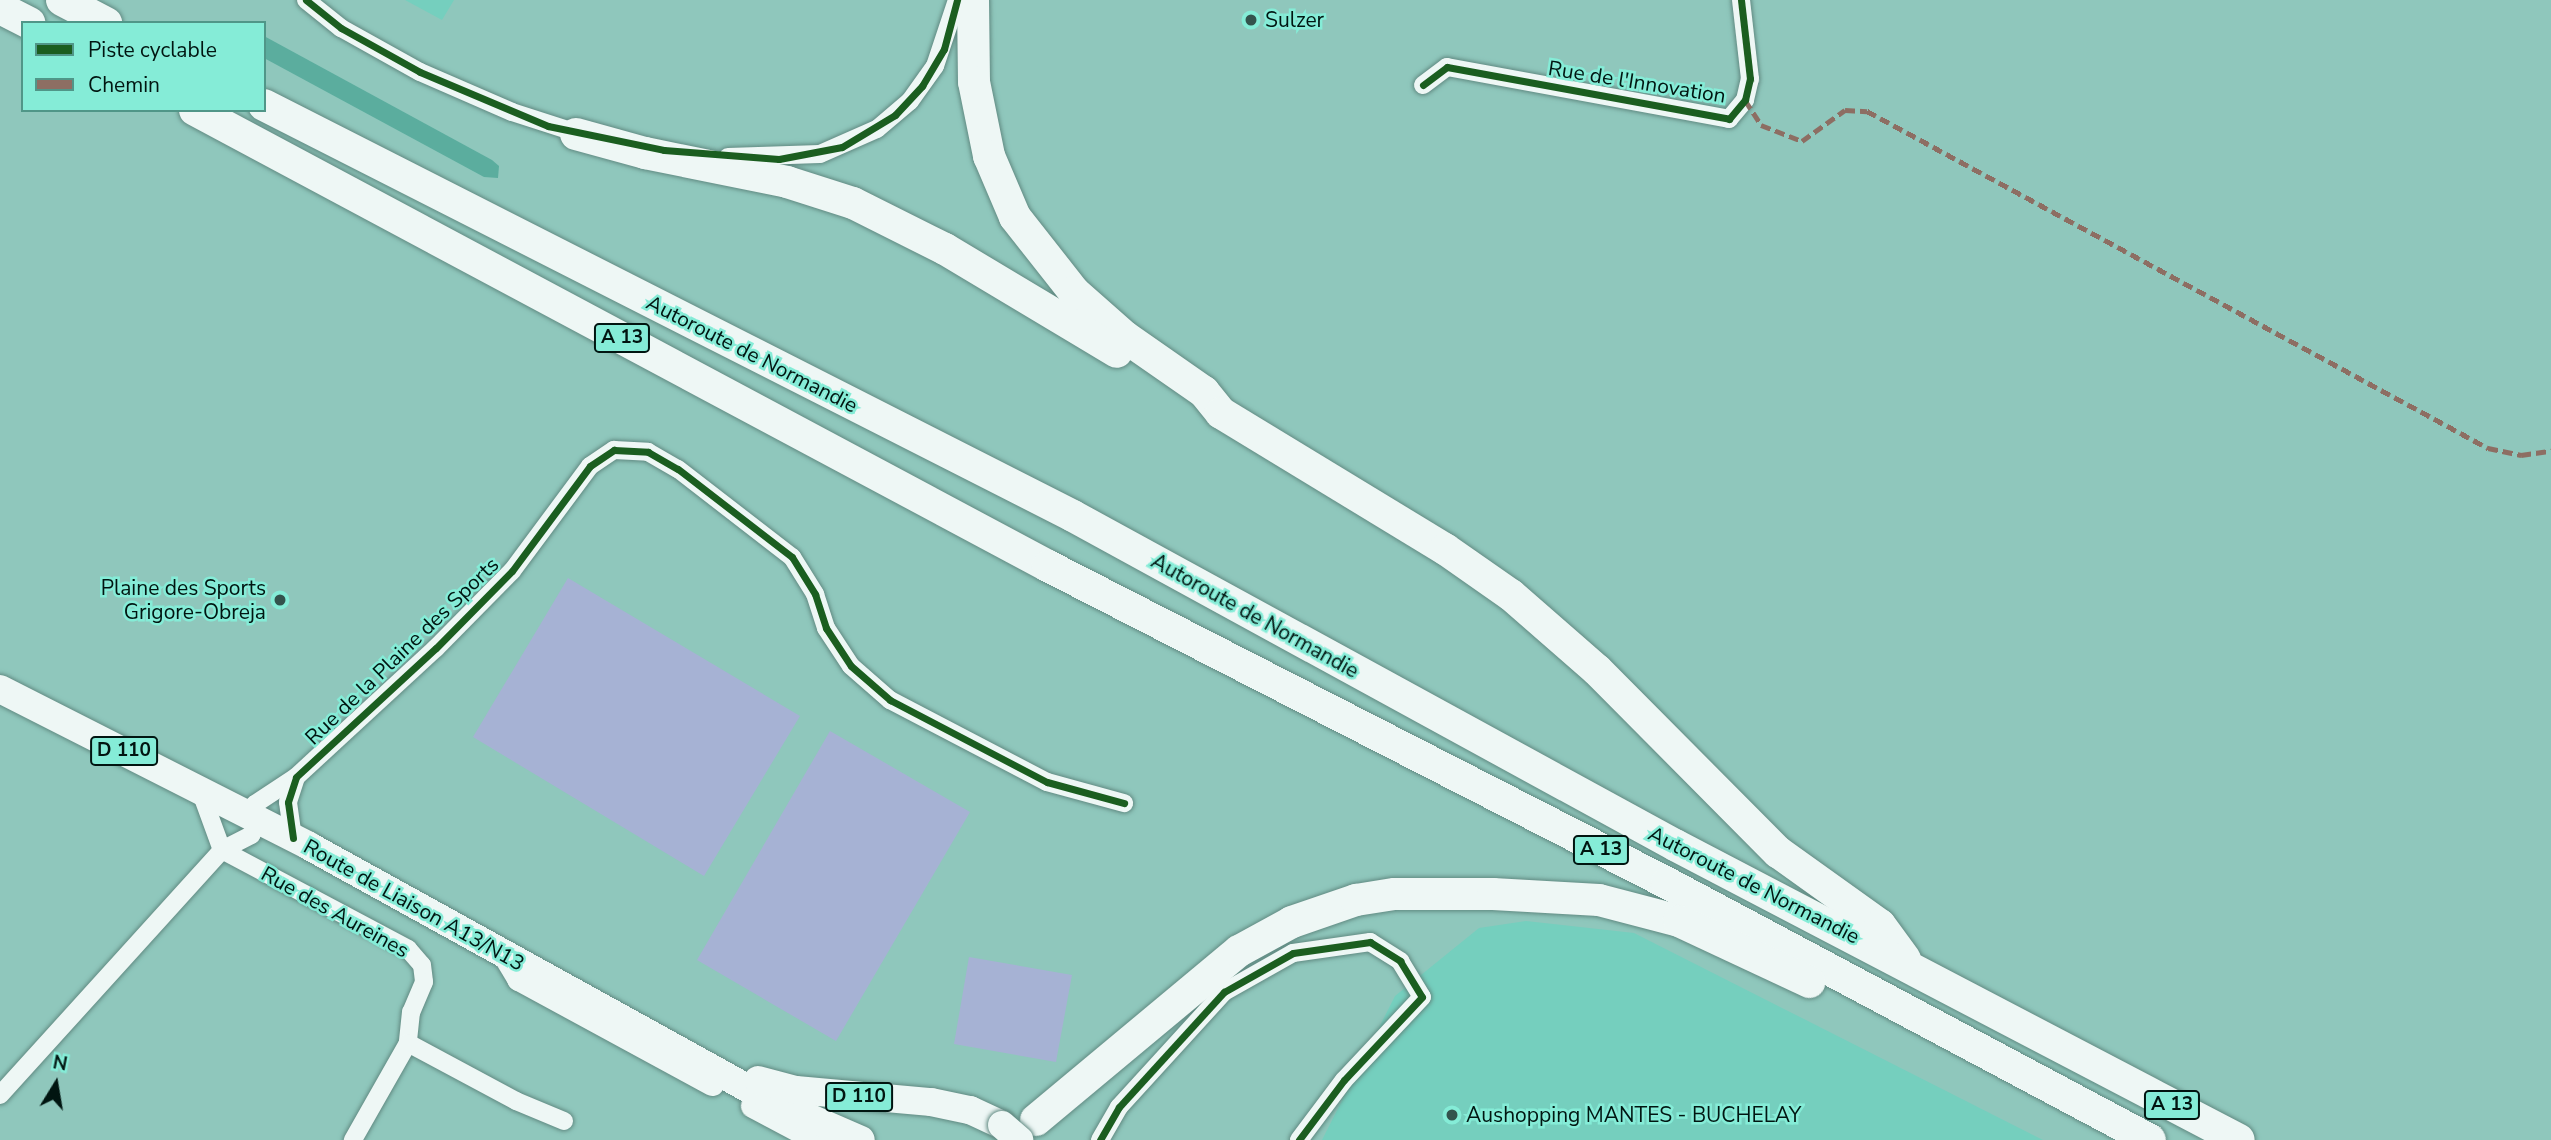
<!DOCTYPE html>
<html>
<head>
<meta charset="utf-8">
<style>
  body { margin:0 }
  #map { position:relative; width:2551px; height:1140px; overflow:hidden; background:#8fc7bc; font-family:"Nunito Sans",sans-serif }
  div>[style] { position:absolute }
  .built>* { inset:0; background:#75cfbe }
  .green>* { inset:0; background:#a6b2d4 }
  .water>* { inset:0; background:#5bad9e }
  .roads { filter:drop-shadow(0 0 2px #618a82) drop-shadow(0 0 2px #618a82) }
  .minor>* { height:18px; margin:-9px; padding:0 9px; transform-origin:9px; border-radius:9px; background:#eef7f5 }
  .secondary>* { height:24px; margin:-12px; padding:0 12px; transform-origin:12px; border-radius:12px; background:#eef7f5 }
  .primary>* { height:28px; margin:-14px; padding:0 14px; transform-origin:14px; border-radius:14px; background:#eef7f5 }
  .motorway>* { height:32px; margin:-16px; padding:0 16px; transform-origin:16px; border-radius:16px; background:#eef7f5 }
  .bridges { filter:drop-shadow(0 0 2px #618a82) drop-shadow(0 0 2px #618a82) }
  .primary-bridge>* { height:28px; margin:-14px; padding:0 14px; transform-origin:14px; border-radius:14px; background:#eef7f5 }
  .quiet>* { height:5px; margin-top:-2.5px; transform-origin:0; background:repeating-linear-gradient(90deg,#8d6e63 0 10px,transparent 0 15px) }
  .cycleway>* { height:7px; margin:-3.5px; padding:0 3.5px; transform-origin:3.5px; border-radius:3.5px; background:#1b5e20 }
  .dots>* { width:19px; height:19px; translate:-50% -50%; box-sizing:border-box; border:4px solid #85ecd7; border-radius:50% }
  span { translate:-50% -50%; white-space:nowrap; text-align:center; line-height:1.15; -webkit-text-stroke:5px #85ecd7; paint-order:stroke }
  .shield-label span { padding:2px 5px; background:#85ecd7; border:2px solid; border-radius:5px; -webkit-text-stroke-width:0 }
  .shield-label { font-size:19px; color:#011511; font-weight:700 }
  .poi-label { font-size:21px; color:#011511 }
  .left { translate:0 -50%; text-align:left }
  .right { translate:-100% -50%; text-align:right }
  .street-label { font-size:21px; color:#011511 }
  .legend { position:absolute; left:21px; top:21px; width:245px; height:91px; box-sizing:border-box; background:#85ecd7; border:2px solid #509688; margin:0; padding:9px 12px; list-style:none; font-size:21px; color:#011511 }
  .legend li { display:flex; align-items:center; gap:14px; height:35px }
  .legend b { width:35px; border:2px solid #509688 }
  .north { position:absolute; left:21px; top:1049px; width:70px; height:70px; -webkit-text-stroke:5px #85ecd7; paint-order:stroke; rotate:11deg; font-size:19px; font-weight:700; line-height:28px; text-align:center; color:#011511 }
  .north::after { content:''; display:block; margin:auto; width:24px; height:32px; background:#011511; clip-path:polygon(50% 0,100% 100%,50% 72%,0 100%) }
</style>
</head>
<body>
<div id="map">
  <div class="built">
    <i style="clip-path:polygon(405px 0,454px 0,442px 20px)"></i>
    <i style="clip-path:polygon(1526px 921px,1634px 933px,2043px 1140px,1322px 1140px,1395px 996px,1479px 928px)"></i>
  </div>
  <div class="green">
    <i style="clip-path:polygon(568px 578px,800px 716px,704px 876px,473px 737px)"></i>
    <i style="clip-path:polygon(830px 731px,970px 812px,836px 1041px,697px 960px)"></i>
    <i style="clip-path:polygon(969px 957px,1072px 975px,1056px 1062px,954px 1044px)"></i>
  </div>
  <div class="water">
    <i style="clip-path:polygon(264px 36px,492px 160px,499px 166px,498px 178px,484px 177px,264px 58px)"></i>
  </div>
  <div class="roads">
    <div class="minor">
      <i style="left:306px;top:0;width:45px;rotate:38.7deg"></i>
      <i style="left:341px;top:28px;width:90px;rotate:29.1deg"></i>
      <i style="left:420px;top:72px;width:100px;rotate:23.5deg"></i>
      <i style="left:512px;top:112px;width:75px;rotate:17.9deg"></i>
      <i style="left:1423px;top:85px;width:30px;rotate:-37deg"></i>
      <i style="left:1447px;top:67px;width:287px;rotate:10.4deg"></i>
      <i style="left:1729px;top:119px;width:25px;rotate:-50deg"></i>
      <i style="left:1745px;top:100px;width:22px;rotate:-77deg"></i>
      <i style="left:1750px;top:79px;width:80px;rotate:-96.5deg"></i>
      <i style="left:728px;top:157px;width:92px;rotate:-1.9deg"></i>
      <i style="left:820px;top:154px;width:62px;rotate:-23.7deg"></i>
      <i style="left:877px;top:129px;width:43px;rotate:-40.3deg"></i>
      <i style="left:910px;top:101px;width:43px;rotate:-54.5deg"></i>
      <i style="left:935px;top:66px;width:70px;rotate:-71.6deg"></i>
      <i style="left:200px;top:790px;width:64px;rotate:69.9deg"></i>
      <i style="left:248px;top:815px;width:13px;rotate:-58deg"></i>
      <i style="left:255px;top:804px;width:49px;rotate:-33.4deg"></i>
      <i style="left:293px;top:838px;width:36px;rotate:-98deg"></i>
      <i style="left:288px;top:802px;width:26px;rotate:-72deg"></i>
      <i style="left:296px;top:777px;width:190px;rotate:-42.7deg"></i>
      <i style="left:436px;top:648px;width:108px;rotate:-45.4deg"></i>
      <i style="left:512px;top:571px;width:131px;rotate:-53.4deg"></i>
      <i style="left:590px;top:466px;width:29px;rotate:-34deg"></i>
      <i style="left:614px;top:450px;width:34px;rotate:3deg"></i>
      <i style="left:648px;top:452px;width:34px;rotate:30deg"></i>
      <i style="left:678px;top:469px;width:144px;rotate:37.7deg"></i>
      <i style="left:792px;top:557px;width:44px;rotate:58.1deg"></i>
      <i style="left:815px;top:594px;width:36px;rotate:72deg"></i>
      <i style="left:826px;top:628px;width:45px;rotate:56.7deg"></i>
      <i style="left:851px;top:666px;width:52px;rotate:41.1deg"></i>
      <i style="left:890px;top:700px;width:177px;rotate:27.6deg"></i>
      <i style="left:1047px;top:782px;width:80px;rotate:15.3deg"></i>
      <i style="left:222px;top:850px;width:211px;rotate:28deg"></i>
      <i style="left:408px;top:949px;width:21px;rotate:49deg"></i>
      <i style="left:422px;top:965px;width:17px;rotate:83deg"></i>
      <i style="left:424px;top:982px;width:33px;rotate:113deg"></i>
      <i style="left:411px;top:1012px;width:31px;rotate:96deg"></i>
      <i style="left:408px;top:1043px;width:112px;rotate:119.6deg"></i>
      <i style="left:408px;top:1043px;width:123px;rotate:28.2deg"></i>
      <i style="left:516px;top:1101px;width:52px;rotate:22.6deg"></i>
      <i style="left:0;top:1095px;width:331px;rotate:-47.8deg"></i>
      <i style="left:222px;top:850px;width:33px;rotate:-27deg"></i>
      <i style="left:251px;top:835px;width:17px;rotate:-59deg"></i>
      <i style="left:1100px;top:1140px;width:38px;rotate:-60deg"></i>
      <i style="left:1119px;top:1107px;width:156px;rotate:-47.6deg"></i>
      <i style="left:1224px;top:992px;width:79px;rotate:-29.5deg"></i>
      <i style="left:1293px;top:953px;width:78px;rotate:-8.1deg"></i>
      <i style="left:1370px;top:942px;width:36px;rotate:32deg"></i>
      <i style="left:1400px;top:961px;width:42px;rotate:58.6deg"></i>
      <i style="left:1422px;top:997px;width:114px;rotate:133.2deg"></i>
      <i style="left:1344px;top:1080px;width:75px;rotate:126.9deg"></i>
    </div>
    <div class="secondary">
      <i style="left:506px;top:957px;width:26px;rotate:59deg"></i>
      <i style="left:519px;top:979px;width:220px;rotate:28.5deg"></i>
      <i style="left:753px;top:1106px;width:72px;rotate:28deg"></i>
    </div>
    <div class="primary">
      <i style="left:0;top:689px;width:347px;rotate:26.9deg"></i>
      <i style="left:309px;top:846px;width:525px;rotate:28.91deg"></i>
      <i style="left:769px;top:1100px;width:100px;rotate:23.5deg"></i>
      <i style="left:758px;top:1080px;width:39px;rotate:15deg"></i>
      <i style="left:796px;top:1090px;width:136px;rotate:5.1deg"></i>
      <i style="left:931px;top:1102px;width:40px;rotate:12deg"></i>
      <i style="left:970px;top:1110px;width:35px;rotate:25deg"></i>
    </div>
    <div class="motorway">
      <i style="left:62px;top:0;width:50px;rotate:27.6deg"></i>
      <i style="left:973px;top:0;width:82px;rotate:89.3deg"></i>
      <i style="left:974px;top:82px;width:76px;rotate:78.5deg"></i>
      <i style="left:989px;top:156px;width:66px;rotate:66.9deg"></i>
      <i style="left:1015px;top:217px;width:95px;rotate:51.8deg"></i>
      <i style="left:1074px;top:292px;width:68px;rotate:41.4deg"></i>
      <i style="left:1125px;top:337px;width:96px;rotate:34.8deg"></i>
      <i style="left:1204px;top:392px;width:27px;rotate:51deg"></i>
      <i style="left:1221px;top:413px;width:262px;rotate:31.3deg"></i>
      <i style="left:1445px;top:549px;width:80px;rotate:34.9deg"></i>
      <i style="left:1511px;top:595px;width:114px;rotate:41.1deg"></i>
      <i style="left:1597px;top:670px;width:257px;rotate:45.2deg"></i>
      <i style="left:1778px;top:852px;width:125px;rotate:35.6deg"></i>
      <i style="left:1880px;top:925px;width:42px;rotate:53.7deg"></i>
      <i style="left:0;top:8px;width:33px;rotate:27deg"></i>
      <i style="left:264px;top:105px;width:907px;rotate:26.93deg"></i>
      <i style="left:1073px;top:516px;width:686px;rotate:28.66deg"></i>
      <i style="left:1675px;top:845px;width:636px;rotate:27.61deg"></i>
      <i style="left:195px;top:110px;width:967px;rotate:28.13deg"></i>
      <i style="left:1048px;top:566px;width:695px;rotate:27.12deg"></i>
      <i style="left:1667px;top:883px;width:547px;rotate:28.02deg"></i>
      <i style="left:576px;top:134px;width:72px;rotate:15.4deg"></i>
      <i style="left:645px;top:153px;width:145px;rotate:11.5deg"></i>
      <i style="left:787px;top:182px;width:69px;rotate:17.7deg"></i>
      <i style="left:853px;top:203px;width:103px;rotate:26.6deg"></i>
      <i style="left:945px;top:249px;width:200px;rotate:30.9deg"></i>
      <i style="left:1036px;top:1120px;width:264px;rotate:-39.8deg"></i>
      <i style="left:1239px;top:951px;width:60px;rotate:-28.7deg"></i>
      <i style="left:1292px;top:922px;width:68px;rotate:-19deg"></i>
      <i style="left:1356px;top:900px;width:39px;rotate:-9deg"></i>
      <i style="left:1395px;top:894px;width:98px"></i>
      <i style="left:1493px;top:894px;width:106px;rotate:3.2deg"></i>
      <i style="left:1599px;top:900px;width:83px;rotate:14.7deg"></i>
      <i style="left:1679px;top:921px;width:144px;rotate:25.1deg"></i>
    </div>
  </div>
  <div class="bridges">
    <div class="primary-bridge">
      <i style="left:1002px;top:1125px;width:23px;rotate:41deg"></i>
    </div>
  </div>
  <div class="quiet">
    <i style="left:1745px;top:100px;width:30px;rotate:57deg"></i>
    <i style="left:1761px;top:125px;width:44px;rotate:21.3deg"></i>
    <i style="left:1802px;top:141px;width:53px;rotate:-35.8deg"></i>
    <i style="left:1845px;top:110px;width:22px;rotate:3deg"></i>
    <i style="left:1867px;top:111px;width:707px;rotate:28.49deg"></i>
    <i style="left:2488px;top:448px;width:34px;rotate:12deg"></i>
    <i style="left:2521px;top:455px;width:30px;rotate:-8deg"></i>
  </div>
  <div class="cycleway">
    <i style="left:306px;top:0;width:45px;rotate:38.7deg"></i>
    <i style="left:341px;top:28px;width:90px;rotate:29.1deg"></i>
    <i style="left:420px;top:72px;width:139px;rotate:22.9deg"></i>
    <i style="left:548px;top:126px;width:118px;rotate:11.7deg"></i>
    <i style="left:664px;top:150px;width:115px;rotate:4.5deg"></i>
    <i style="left:779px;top:159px;width:64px;rotate:-10.8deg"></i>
    <i style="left:842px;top:147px;width:62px;rotate:-31.1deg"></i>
    <i style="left:895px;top:115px;width:40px;rotate:-47deg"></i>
    <i style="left:922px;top:86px;width:43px;rotate:-59.3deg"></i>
    <i style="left:944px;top:49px;width:51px;rotate:-75.1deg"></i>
    <i style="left:1423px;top:85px;width:30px;rotate:-37deg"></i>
    <i style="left:1447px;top:67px;width:287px;rotate:10.4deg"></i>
    <i style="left:1729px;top:119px;width:25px;rotate:-50deg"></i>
    <i style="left:1745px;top:100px;width:22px;rotate:-77deg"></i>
    <i style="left:1750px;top:79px;width:80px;rotate:-96.5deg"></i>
    <i style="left:293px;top:838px;width:36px;rotate:-98deg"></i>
    <i style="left:288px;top:802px;width:26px;rotate:-72deg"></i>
    <i style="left:296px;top:777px;width:190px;rotate:-42.7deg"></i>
    <i style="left:436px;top:648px;width:108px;rotate:-45.4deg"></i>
    <i style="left:512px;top:571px;width:131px;rotate:-53.4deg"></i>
    <i style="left:590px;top:466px;width:29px;rotate:-34deg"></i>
    <i style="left:614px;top:450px;width:34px;rotate:3deg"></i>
    <i style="left:648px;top:452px;width:34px;rotate:30deg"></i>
    <i style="left:678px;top:469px;width:144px;rotate:37.7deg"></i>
    <i style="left:792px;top:557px;width:44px;rotate:58.1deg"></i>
    <i style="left:815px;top:594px;width:36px;rotate:72deg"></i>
    <i style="left:826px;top:628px;width:45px;rotate:56.7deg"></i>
    <i style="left:851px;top:666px;width:52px;rotate:41.1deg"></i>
    <i style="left:890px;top:700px;width:177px;rotate:27.6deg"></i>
    <i style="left:1047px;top:782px;width:80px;rotate:15.3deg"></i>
    <i style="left:1100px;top:1140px;width:38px;rotate:-60deg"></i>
    <i style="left:1119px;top:1107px;width:156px;rotate:-47.6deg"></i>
    <i style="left:1224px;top:992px;width:79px;rotate:-29.5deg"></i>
    <i style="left:1293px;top:953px;width:78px;rotate:-8.1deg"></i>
    <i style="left:1370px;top:942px;width:36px;rotate:32deg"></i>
    <i style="left:1400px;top:961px;width:42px;rotate:58.6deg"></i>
    <i style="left:1422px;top:997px;width:114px;rotate:133.2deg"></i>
    <i style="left:1344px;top:1080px;width:75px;rotate:126.9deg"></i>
  </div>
  <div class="dots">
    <i style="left:1251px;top:20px;background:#33534d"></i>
    <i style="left:280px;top:600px;background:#33534d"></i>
    <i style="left:1452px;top:1115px;background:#33534d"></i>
  </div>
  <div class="shield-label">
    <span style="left:622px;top:338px">A 13</span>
    <span style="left:124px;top:751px">D 110</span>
    <span style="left:1601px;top:850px">A 13</span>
    <span style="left:859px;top:1097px">D 110</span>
    <span style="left:2172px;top:1105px">A 13</span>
  </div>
  <div class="poi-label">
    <span class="left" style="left:1265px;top:20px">Sulzer</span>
    <span class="right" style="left:266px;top:600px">Plaine des Sports<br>Grigore-Obreja</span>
    <span class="left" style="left:1466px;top:1115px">Aushopping MANTES - BUCHELAY</span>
  </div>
  <div class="street-label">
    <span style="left:1637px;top:82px;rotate:9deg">Rue de l'Innovation</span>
    <span style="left:752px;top:354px;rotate:27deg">Autoroute de Normandie</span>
    <span style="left:1255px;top:616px;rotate:29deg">Autoroute de Normandie</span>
    <span style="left:402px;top:651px;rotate:-44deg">Rue de la Plaine des Sports</span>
    <span style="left:1754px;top:885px;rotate:27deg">Autoroute de Normandie</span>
    <span style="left:414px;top:905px;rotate:29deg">Route de Liaison A13/N13</span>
    <span style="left:335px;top:912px;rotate:29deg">Rue des Aureines</span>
  </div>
  <ul class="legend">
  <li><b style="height:9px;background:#1b5e20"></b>Piste cyclable</li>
  <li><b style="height:9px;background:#8d6e63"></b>Chemin</li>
  </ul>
  <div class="north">N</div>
</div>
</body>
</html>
